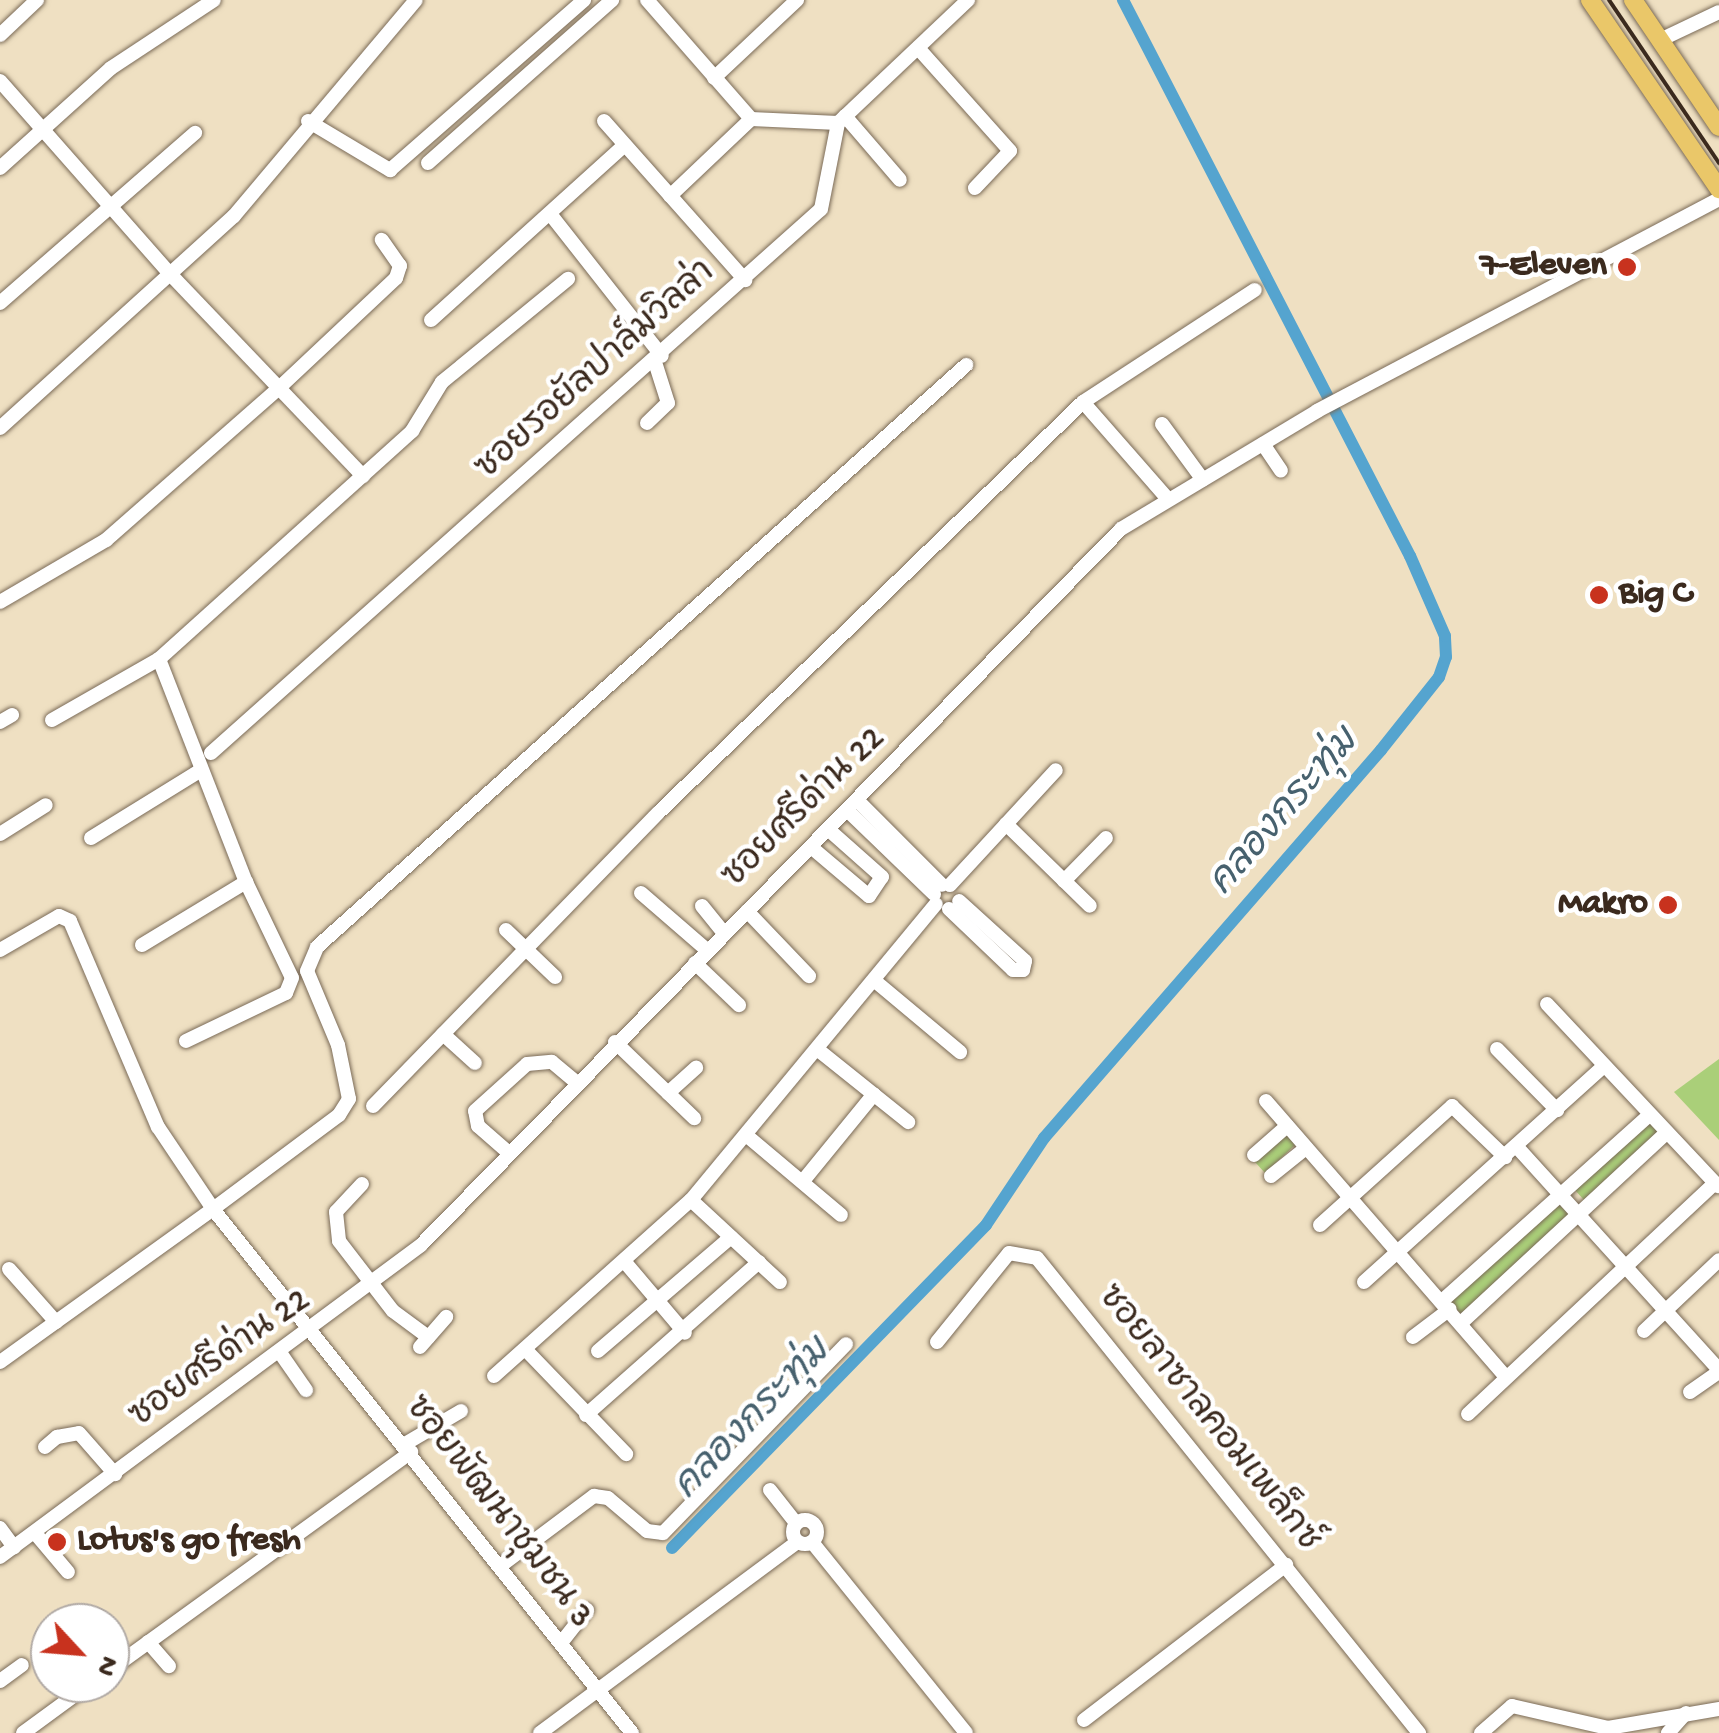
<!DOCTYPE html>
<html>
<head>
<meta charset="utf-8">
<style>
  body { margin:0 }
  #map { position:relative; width:1719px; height:1733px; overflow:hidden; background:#efe0c2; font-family:"Gochi Hand","Playpen Sans Thai",sans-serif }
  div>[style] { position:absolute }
  .green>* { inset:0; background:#aacf79 }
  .canal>* { height:12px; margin:-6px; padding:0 6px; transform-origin:6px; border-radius:6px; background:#55a4cf }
  .roads { filter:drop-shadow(0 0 2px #7a6a57) drop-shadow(0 0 2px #7a6a57) }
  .minor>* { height:14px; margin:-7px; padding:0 7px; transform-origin:7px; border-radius:7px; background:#fff }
  .minor>.ring { margin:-7px; padding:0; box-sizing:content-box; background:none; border:14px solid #fff; border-radius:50% }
  .major>* { height:18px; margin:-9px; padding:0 9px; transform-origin:9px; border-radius:9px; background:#eac769 }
  .rail>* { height:4px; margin:-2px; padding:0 2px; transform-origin:2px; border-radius:2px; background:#3b2a1e }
  .dots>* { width:28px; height:28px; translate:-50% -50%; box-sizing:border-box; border:5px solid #fff; border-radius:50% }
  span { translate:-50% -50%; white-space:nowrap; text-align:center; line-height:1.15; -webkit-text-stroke:9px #fff; paint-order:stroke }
  .poi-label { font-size:35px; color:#3b2a1e; font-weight:700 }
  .right { translate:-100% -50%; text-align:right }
  .left { translate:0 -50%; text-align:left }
  .street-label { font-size:35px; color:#3b2a1e }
  .water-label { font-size:38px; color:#47616e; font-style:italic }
  .north { position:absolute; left:30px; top:1603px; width:100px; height:100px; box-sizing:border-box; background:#fff; border:2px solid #b1aaa5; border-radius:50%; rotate:116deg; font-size:28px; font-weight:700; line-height:40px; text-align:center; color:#3b2a1e }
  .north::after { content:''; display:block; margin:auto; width:35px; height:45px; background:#c8321e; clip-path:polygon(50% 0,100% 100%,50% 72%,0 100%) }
</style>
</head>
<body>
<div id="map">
  <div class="green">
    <i style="clip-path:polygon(1719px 1059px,1719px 1140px,1674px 1092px)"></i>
    <i style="clip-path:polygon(1649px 1121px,1659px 1133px,1584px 1200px,1574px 1189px)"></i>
    <i style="clip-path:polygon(1286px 1133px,1296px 1144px,1265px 1173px,1255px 1162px)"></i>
    <i style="clip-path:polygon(1557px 1202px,1570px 1216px,1463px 1316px,1450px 1302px)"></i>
  </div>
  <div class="canal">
    <i style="left:672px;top:1548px;width:450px;rotate:-45.8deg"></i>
    <i style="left:986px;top:1225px;width:105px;rotate:-56.3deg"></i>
    <i style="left:1044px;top:1138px;width:514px;rotate:-49.02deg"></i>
    <i style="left:1381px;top:750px;width:93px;rotate:-51.5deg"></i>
    <i style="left:1439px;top:677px;width:21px;rotate:-71deg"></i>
    <i style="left:1446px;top:657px;width:21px;rotate:-93deg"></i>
    <i style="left:1445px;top:636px;width:87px;rotate:-113.6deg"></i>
    <i style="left:1410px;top:556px;width:626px;rotate:-117.3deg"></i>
  </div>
  <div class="roads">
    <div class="minor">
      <i style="left:647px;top:0;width:158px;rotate:48.8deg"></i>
      <i style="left:751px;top:119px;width:87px;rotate:2.6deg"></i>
      <i style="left:0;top:35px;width:51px;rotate:-43.4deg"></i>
      <i style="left:1660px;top:40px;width:65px;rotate:-25.4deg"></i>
      <i style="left:918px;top:48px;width:138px;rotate:48.2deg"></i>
      <i style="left:1010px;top:151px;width:51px;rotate:133.4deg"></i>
      <i style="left:714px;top:78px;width:114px;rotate:-43.2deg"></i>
      <i style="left:0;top:81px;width:259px;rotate:48.6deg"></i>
      <i style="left:171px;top:275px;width:278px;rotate:46.3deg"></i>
      <i style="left:845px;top:116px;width:84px;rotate:49.3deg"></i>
      <i style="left:308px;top:121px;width:96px;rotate:30.9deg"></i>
      <i style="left:390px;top:170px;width:258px;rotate:-41.2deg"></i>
      <i style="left:604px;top:121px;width:213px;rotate:48.4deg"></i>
      <i style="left:428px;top:163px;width:246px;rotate:-41.5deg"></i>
      <i style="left:0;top:168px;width:149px;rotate:-42deg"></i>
      <i style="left:111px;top:68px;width:123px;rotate:-33.4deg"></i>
      <i style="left:670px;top:196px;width:112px;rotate:-43.5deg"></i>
      <i style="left:551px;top:215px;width:179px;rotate:51.8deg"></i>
      <i style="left:0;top:303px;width:259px;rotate:-41.1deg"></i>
      <i style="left:431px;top:320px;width:261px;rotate:-42.1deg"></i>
      <i style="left:1083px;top:402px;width:129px;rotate:48.8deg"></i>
      <i style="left:647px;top:423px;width:29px;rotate:-44deg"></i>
      <i style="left:668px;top:403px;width:43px;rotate:-107.6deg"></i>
      <i style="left:1162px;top:424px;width:69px;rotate:53.8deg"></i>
      <i style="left:0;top:428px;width:316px;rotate:-42.2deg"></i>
      <i style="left:234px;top:216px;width:282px;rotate:-49.9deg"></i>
      <i style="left:1263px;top:444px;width:32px;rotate:56deg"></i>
      <i style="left:0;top:602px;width:123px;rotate:-30.3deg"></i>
      <i style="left:106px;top:540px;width:232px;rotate:-41.3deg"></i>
      <i style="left:280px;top:387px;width:159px;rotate:-43.2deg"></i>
      <i style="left:396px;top:278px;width:13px;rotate:-72deg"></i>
      <i style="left:400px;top:266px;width:32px;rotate:-125deg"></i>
      <i style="left:159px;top:659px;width:239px;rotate:68.7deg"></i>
      <i style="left:246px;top:882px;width:106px;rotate:64.4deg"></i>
      <i style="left:292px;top:978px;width:16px;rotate:112deg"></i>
      <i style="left:286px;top:993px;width:111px;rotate:154.4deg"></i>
      <i style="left:52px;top:720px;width:123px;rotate:-29.7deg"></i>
      <i style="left:159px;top:659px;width:341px;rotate:-42deg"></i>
      <i style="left:412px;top:431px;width:57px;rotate:-58.5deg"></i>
      <i style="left:442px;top:382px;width:163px;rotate:-39.3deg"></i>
      <i style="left:0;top:722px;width:14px;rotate:-30deg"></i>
      <i style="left:211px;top:753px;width:817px;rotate:-41.73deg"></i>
      <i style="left:821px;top:209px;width:88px;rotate:-78.8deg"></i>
      <i style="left:838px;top:123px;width:179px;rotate:-43.4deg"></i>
      <i style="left:857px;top:800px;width:120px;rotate:45deg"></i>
      <i style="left:847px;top:810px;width:121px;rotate:44deg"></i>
      <i style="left:1006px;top:824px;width:117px;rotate:44.3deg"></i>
      <i style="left:0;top:834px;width:54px;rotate:-32.2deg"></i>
      <i style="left:91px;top:838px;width:129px;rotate:-31.7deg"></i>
      <i style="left:811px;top:847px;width:76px;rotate:40.2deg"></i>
      <i style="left:869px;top:896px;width:23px;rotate:-56deg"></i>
      <i style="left:882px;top:877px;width:72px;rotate:-138.4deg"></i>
      <i style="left:1064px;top:881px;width:60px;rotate:-45.7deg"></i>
      <i style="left:950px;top:885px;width:156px;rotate:-47.3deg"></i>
      <i style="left:641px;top:893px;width:89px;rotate:40.9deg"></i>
      <i style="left:702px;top:906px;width:36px;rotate:51deg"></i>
      <i style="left:949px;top:909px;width:88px;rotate:43.6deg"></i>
      <i style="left:1013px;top:970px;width:10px"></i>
      <i style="left:1023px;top:970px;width:9px;rotate:-77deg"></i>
      <i style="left:1025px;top:961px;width:89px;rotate:-137.7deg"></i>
      <i style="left:747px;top:911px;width:90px;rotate:46.4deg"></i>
      <i style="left:506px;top:930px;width:68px;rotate:43.8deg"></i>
      <i style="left:142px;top:945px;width:122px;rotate:-31.2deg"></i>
      <i style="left:0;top:950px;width:68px;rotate:-30deg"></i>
      <i style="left:59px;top:916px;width:12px;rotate:24deg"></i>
      <i style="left:70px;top:921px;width:224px;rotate:66.9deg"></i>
      <i style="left:158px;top:1127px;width:99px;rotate:56.1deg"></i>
      <i style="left:213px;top:1209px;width:262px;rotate:144.3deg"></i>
      <i style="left:695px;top:963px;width:61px;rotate:43.7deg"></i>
      <i style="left:875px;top:981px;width:111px;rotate:39.9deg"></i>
      <i style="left:1547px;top:1004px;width:250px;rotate:46.8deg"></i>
      <i style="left:443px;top:1034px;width:43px;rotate:42.2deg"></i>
      <i style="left:615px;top:1042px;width:110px;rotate:43.9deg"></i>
      <i style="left:817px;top:1049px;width:117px;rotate:38.7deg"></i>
      <i style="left:1497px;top:1049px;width:86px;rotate:45.5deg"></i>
      <i style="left:668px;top:1093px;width:38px;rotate:-42deg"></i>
      <i style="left:1266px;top:1101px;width:366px;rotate:49deg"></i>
      <i style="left:373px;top:1106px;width:409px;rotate:-45.8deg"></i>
      <i style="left:658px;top:813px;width:591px;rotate:-44.04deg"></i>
      <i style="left:1083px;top:402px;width:205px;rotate:-33.1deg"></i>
      <i style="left:746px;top:1135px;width:124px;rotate:40.1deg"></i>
      <i style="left:1517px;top:1147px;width:301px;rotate:47.8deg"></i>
      <i style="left:509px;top:1153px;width:41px;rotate:-138.9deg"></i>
      <i style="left:478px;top:1126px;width:15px;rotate:-101deg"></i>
      <i style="left:475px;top:1111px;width:70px;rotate:-42.1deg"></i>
      <i style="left:527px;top:1064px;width:25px;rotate:-5deg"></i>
      <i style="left:552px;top:1062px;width:31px;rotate:40deg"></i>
      <i style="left:1254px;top:1155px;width:44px;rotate:-41.3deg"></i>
      <i style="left:1271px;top:1176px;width:45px;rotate:-38.7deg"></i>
      <i style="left:803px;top:1181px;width:112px;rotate:-50.8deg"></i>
      <i style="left:362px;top:1184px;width:38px;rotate:133deg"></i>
      <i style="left:336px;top:1212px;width:29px;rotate:84deg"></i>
      <i style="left:339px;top:1241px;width:88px;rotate:52.4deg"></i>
      <i style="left:393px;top:1311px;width:44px;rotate:36.6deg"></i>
      <i style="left:691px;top:1200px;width:121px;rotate:42.7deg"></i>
      <i style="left:1320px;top:1225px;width:178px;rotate:-42deg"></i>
      <i style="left:1452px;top:1106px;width:74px;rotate:43.9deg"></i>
      <i style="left:624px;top:1261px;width:94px;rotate:49.7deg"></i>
      <i style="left:9px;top:1269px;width:71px;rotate:48.4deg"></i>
      <i style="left:1364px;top:1282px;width:323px;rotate:-42deg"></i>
      <i style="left:1442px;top:1301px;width:278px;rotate:-41.9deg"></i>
      <i style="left:1461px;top:1323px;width:280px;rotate:-42.8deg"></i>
      <i style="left:1644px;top:1331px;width:103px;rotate:-43.4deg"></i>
      <i style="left:1413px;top:1337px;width:46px;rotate:-37.1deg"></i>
      <i style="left:937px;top:1342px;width:114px;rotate:-51deg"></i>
      <i style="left:1009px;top:1253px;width:28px;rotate:10deg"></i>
      <i style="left:1037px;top:1258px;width:610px;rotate:51.19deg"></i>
      <i style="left:420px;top:1347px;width:40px;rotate:-49deg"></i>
      <i style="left:525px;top:1349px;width:146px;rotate:46.1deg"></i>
      <i style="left:598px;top:1351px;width:175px;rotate:-40.6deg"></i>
      <i style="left:281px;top:1354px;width:44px;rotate:55.2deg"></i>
      <i style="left:494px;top:1376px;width:264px;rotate:-41.8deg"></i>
      <i style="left:691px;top:1200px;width:384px;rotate:-50.4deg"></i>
      <i style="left:1690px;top:1392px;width:35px;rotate:-35deg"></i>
      <i style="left:1468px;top:1414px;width:338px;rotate:-43.1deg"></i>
      <i style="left:586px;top:1415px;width:231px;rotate:-41.5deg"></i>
      <i style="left:405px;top:1444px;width:65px;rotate:-30.5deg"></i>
      <i style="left:45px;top:1447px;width:16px;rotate:-40deg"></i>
      <i style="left:57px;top:1437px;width:22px;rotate:-10deg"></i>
      <i style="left:79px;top:1433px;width:55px;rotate:48.7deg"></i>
      <i style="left:770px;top:1490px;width:42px;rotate:51.8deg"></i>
      <i class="ring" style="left:793px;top:1520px;width:10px;height:10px"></i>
      <i style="left:0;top:1528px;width:24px;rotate:54deg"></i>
      <i style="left:35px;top:1533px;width:51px;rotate:49.8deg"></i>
      <i style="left:812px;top:1542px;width:245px;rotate:51.1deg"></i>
      <i style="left:0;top:1557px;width:524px;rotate:-36.54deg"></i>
      <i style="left:421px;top:1245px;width:1001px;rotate:-45.65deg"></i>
      <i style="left:1121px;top:529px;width:229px;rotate:-31deg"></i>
      <i style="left:1317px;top:411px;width:454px;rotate:-27.8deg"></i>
      <i style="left:503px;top:1564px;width:114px;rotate:-36.8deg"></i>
      <i style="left:594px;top:1496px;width:14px;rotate:8deg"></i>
      <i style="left:608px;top:1498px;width:51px;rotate:40.2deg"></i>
      <i style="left:647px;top:1531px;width:16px;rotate:7deg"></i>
      <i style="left:663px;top:1533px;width:263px;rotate:-45.9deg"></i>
      <i style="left:148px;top:1642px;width:32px;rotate:49deg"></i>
      <i style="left:561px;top:1643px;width:42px;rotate:-51.8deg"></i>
      <i style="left:110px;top:1670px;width:372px;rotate:-35.9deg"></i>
      <i style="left:0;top:1681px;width:27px;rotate:-36deg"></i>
      <i style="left:1084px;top:1720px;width:255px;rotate:-37.5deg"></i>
      <i style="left:23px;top:1733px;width:84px;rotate:-36.3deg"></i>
      <i style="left:540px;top:1733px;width:320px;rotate:-36.6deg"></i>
      <i style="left:632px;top:1733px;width:671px;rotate:-128.65deg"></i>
      <i style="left:213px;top:1209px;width:157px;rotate:-36.7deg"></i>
      <i style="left:339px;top:1115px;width:19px;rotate:-58deg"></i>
      <i style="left:349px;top:1099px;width:55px;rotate:-101.5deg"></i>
      <i style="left:338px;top:1045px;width:80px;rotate:-112.7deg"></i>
      <i style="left:307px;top:971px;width:26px;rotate:-67deg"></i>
      <i style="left:317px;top:947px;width:872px;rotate:-41.88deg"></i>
      <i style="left:1481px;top:1733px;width:41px;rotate:-41.1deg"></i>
      <i style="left:1512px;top:1706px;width:98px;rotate:12.9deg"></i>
      <i style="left:1608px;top:1728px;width:113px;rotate:-9.7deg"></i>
      <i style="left:1668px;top:1733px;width:27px;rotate:-48deg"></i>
    </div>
    <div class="major">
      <i style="left:1590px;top:0;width:229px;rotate:55.7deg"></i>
      <i style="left:1633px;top:0;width:153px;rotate:55.9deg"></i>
    </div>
  </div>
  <div class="rail">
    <i style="left:1609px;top:0;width:197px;rotate:56deg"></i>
  </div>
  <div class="dots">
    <i style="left:1627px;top:267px;background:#c8321e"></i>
    <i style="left:1599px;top:595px;background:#c8321e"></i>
    <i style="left:1668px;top:905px;background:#c8321e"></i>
    <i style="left:57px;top:1542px;background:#c8321e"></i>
  </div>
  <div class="poi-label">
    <span class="right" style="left:1607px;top:267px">7-Eleven</span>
    <span class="left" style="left:1619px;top:595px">Big C</span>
    <span class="right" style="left:1648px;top:905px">Makro</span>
    <span class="left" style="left:77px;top:1542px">Lotus's go fresh</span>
  </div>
  <div class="street-label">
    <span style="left:597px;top:372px;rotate:-42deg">ซอยรอยัลปาล์มวิลล่า</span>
    <span style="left:805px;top:809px;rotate:-45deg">ซอยศรีด่าน 22</span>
    <span style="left:221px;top:1360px;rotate:-36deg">ซอยศรีด่าน 22</span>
    <span style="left:1207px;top:1420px;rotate:51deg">ซอยลาซาลคอมเพล็กซ์</span>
    <span style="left:497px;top:1513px;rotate:52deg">ซอยพัฒนาชุมชน 3</span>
  </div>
  <div class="water-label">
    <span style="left:1286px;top:814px;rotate:-49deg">คลองกระทุ่ม</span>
    <span style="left:754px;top:1421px;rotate:-46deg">คลองกระทุ่ม</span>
  </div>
  <div class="north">N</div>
</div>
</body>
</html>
